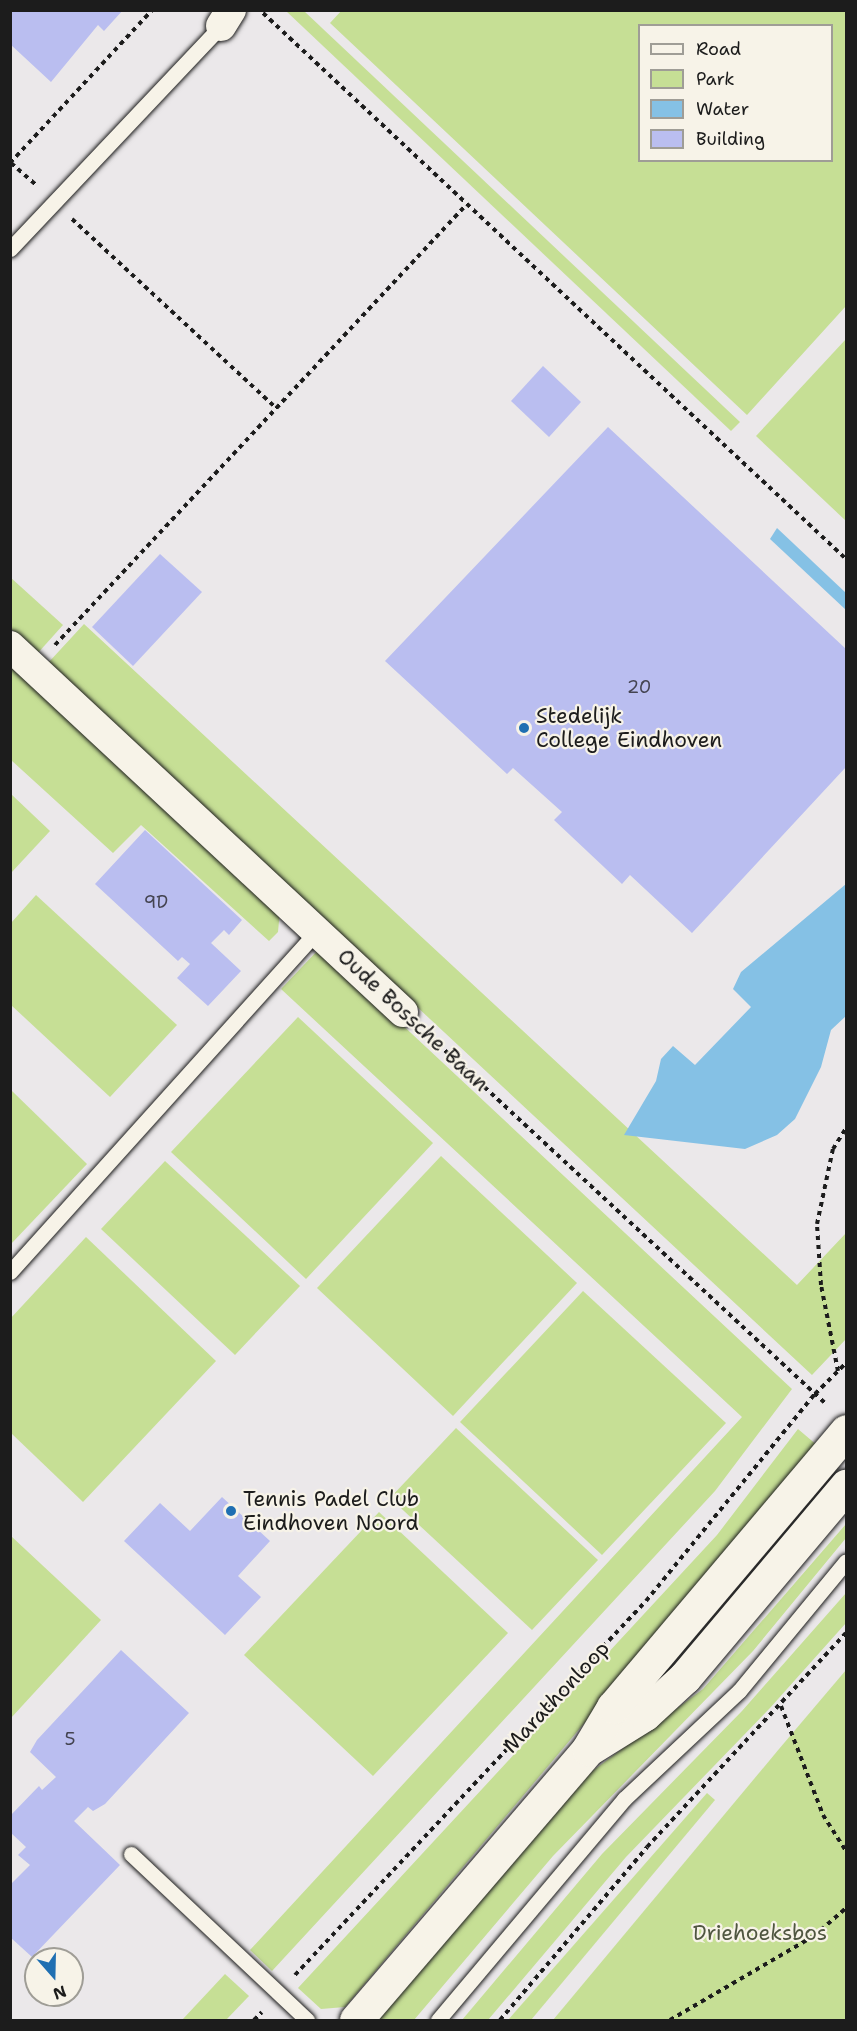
<!DOCTYPE html>
<html>
<head>
<meta charset="utf-8">
<style>
  body { margin:0 }
  #map { position:relative; width:857px; height:2031px; overflow:hidden; background:#ebe8ea; font-family:"Shantell Sans",sans-serif }
  div>[style] { position:absolute }
  .green>* { inset:0; background:#c6df95 }
  .water>* { inset:0; background:#85c1e5 }
  .building>* { inset:0; background:#babef0 }
  .path>* { height:4px; margin-top:-2px; transform-origin:0; background:repeating-linear-gradient(90deg,#1c1c1c 0 4.5px,transparent 0 9px) }
  .roads { filter:drop-shadow(0 0 2px #1c1c1c) drop-shadow(0 0 2px #1c1c1c) }
  .service>* { height:15px; margin:-7.5px; padding:0 7.5px; transform-origin:7.5px; border-radius:7.5px; background:#f7f3e8 }
  .minor>* { height:30px; margin:-15px; padding:0 15px; transform-origin:15px; border-radius:15px; background:#f7f3e8 }
  .secondary>* { height:33px; margin:-16.5px; padding:0 16.5px; transform-origin:16.5px; border-radius:16.5px; background:#f7f3e8 }
  .dots>* { width:16px; height:16px; translate:-50% -50%; box-sizing:border-box; border:3px solid #f7f3e8; border-radius:50% }
  span { translate:-50% -50%; white-space:nowrap; text-align:center; line-height:1.15; -webkit-text-stroke:4.5px #f7f3e8; paint-order:stroke }
  .number-label { font-size:18px; color:#444451 }
  .number-label span { -webkit-text-stroke-width:0 }
  .poi-label { font-size:21px; color:#1c1c1c }
  .left { translate:0 -50%; text-align:left }
  .street-label { font-size:21px; color:#1c1c1c }
  .park-label { font-size:21px; color:#4f5640 }
  .frame { position:absolute; inset:0; border:12px solid #1c1c1c; pointer-events:none }
  .legend { position:absolute; left:638px; top:24px; width:195px; height:138px; box-sizing:border-box; background:#f7f3e8; border:2px solid #9f9d96; margin:0; padding:8px 10px; list-style:none; font-size:18px; color:#1c1c1c }
  .legend li { display:flex; align-items:center; gap:12px; height:30px }
  .legend b { width:30px; border:2px solid #9f9d96 }
  .north { position:absolute; left:24px; top:1947px; width:60px; height:60px; box-sizing:border-box; background:#f7f3e8; border:2px solid #9f9d96; border-radius:50%; rotate:160deg; font-size:16px; font-weight:700; line-height:24px; text-align:center; color:#1c1c1c }
  .north::after { content:''; display:block; margin:auto; width:21px; height:27px; background:#1f6fb2; clip-path:polygon(50% 0,100% 100%,50% 72%,0 100%) }
</style>
</head>
<body>
<div id="map">
  <div class="green">
    <i style="clip-path:polygon(evenodd,342px 10px,846px 11px,846px 306px,747px 415px,330px 23px,342px 10px,640px 26px,832px 26px,832px 160px,640px 160px,640px 26px)"></i>
    <i style="clip-path:polygon(286px 11px,304px 11px,740px 422px,731px 431px)"></i>
    <i style="clip-path:polygon(846px 339px,846px 521px,756px 436px)"></i>
    <i style="clip-path:polygon(10px 577px,63px 625px,37px 654px,11px 629px)"></i>
    <i style="clip-path:polygon(84px 624px,797px 1285px,846px 1233px,846px 1339px,812px 1375px,48px 663px)"></i>
    <i style="clip-path:polygon(10px 660px,280px 910px,278px 932px,269px 941px,141px 825px,113px 853px,11px 760px)"></i>
    <i style="clip-path:polygon(11px 794px,50px 831px,11px 873px,10px 873px)"></i>
    <i style="clip-path:polygon(36px 895px,177px 1025px,110px 1097px,11px 1005px,11px 923px)"></i>
    <i style="clip-path:polygon(320px 948px,792px 1389px,715px 1491px,272px 1971px,250px 1950px,742px 1417px,281px 989px)"></i>
    <i style="clip-path:polygon(298px 1017px,433px 1143px,306px 1279px,171px 1152px)"></i>
    <i style="clip-path:polygon(11px 1090px,87px 1164px,11px 1244px,10px 1244px)"></i>
    <i style="clip-path:polygon(441px 1156px,577px 1283px,453px 1416px,317px 1288px)"></i>
    <i style="clip-path:polygon(165px 1161px,300px 1286px,235px 1355px,101px 1229px)"></i>
    <i style="clip-path:polygon(86px 1237px,216px 1361px,83px 1502px,11px 1433px,10px 1319px)"></i>
    <i style="clip-path:polygon(583px 1291px,726px 1423px,602px 1555px,460px 1422px)"></i>
    <i style="clip-path:polygon(456px 1428px,598px 1560px,532px 1630px,390px 1498px)"></i>
    <i style="clip-path:polygon(798px 1429px,818px 1446px,345px 2007px,321px 2009px,298px 1988px,717px 1535px)"></i>
    <i style="clip-path:polygon(379px 1512px,508px 1633px,373px 1776px,244px 1655px)"></i>
    <i style="clip-path:polygon(846px 1524px,846px 1538px,753px 1651px,553px 1856px,414px 2020px,378px 2020px,591px 1772px,703px 1689px)"></i>
    <i style="clip-path:polygon(11px 1536px,101px 1620px,11px 1718px,10px 1718px)"></i>
    <i style="clip-path:polygon(846px 1593px,846px 1623px,770px 1708px,626px 1857px,488px 2020px,462px 2020px,602px 1854px,742px 1711px)"></i>
    <i style="clip-path:polygon(846px 1670px,846px 2020px,553px 2020px,779px 1749px)"></i>
    <i style="clip-path:polygon(707px 1793px,715px 1800px,531px 2020px,508px 2020px)"></i>
    <i style="clip-path:polygon(225px 1974px,249px 1996px,226px 2020px,182px 2020px)"></i>
  </div>
  <div class="water">
    <i style="clip-path:polygon(777px 528px,846px 593px,846px 610px,770px 539px)"></i>
    <i style="clip-path:polygon(846px 884px,846px 1016px,831px 1030px,821px 1067px,795px 1119px,777px 1135px,745px 1149px,624px 1135px,656px 1081px,661px 1059px,673px 1046px,695px 1065px,751px 1007px,733px 989px,741px 972px)"></i>
  </div>
  <div class="building">
    <i style="clip-path:polygon(10px 10px,123px 10px,104px 31px,98px 25px,51px 82px,10px 44px)"></i>
    <i style="clip-path:polygon(543px 366px,581px 402px,549px 437px,511px 401px)"></i>
    <i style="clip-path:polygon(608px 427px,846px 649px,846px 767px,692px 933px,630px 875px,622px 884px,554px 820px,562px 812px,513px 768px,507px 774px,385px 661px)"></i>
    <i style="clip-path:polygon(160px 554px,202px 592px,133px 666px,92px 627px)"></i>
    <i style="clip-path:polygon(145px 830px,242px 920px,229px 935px,224px 930px,211px 943px,241px 971px,208px 1006px,177px 978px,190px 964px,182px 957px,178px 961px,95px 884px)"></i>
    <i style="clip-path:polygon(222px 1497px,270px 1541px,238px 1576px,261px 1597px,225px 1635px,124px 1541px,160px 1503px,190px 1531px)"></i>
    <i style="clip-path:polygon(121px 1650px,189px 1713px,105px 1804px,93px 1811px,88px 1807px,74px 1821px,120px 1865px,32px 1957px,10px 1937px,10px 1885px,30px 1865px,18px 1855px,26px 1847px,10px 1832px,10px 1816px,39px 1786px,42px 1790px,56px 1777px,30px 1752px,37px 1740px)"></i>
  </div>
  <div class="path">
    <i style="left:263px;top:13px;width:799px;rotate:43.12deg"></i>
    <i style="left:10px;top:163px;width:209px;rotate:-47.1deg"></i>
    <i style="left:11px;top:163px;width:33px;rotate:41deg"></i>
    <i style="left:72px;top:219px;width:278px;rotate:42.8deg"></i>
    <i style="left:55px;top:645px;width:602px;rotate:-46.95deg"></i>
    <i style="left:425px;top:1032px;width:547px;rotate:42.85deg"></i>
    <i style="left:838px;top:1371px;width:88px;rotate:-101.2deg"></i>
    <i style="left:821px;top:1285px;width:61px;rotate:-93.8deg"></i>
    <i style="left:817px;top:1224px;width:77px;rotate:-78deg"></i>
    <i style="left:833px;top:1149px;width:25px;rotate:-58deg"></i>
    <i style="left:781px;top:1706px;width:117px;rotate:68.9deg"></i>
    <i style="left:823px;top:1815px;width:43px;rotate:57.4deg"></i>
    <i style="left:295px;top:1975px;width:513px;rotate:-46.82deg"></i>
    <i style="left:646px;top:1601px;width:267px;rotate:-50.8deg"></i>
    <i style="left:815px;top:1394px;width:44px;rotate:-45deg"></i>
    <i style="left:254px;top:2020px;width:11px;rotate:-45deg"></i>
    <i style="left:500px;top:2020px;width:227px;rotate:-49.6deg"></i>
    <i style="left:647px;top:1847px;width:292px;rotate:-47.1deg"></i>
    <i style="left:670px;top:2020px;width:167px;rotate:-30.3deg"></i>
    <i style="left:814px;top:1936px;width:43px;rotate:-41.2deg"></i>
  </div>
  <div class="roads">
    <div class="service">
      <i style="left:10px;top:249px;width:307px;rotate:-46.6deg"></i>
      <i style="left:10px;top:1272px;width:459px;rotate:-48deg"></i>
      <i style="left:131px;top:1854px;width:242px;rotate:43.3deg"></i>
      <i style="left:438px;top:2020px;width:289px;rotate:-49.9deg"></i>
      <i style="left:624px;top:1799px;width:158px;rotate:-43.2deg"></i>
      <i style="left:739px;top:1691px;width:168px;rotate:-50.5deg"></i>
    </div>
    <div class="minor">
      <i style="left:221px;top:26px;width:19px;rotate:-58deg"></i>
      <i style="left:10px;top:646px;width:537px;rotate:42.96deg"></i>
    </div>
    <div class="secondary">
      <i style="left:592px;top:1747px;width:62px;rotate:-31.9deg"></i>
      <i style="left:645px;top:1714px;width:54px;rotate:-42.8deg"></i>
      <i style="left:685px;top:1677px;width:250px;rotate:-49.9deg"></i>
      <i style="left:356px;top:2020px;width:357px;rotate:-49.4deg"></i>
      <i style="left:588px;top:1749px;width:49px;rotate:-59.2deg"></i>
      <i style="left:613px;top:1707px;width:361px;rotate:-49.8deg"></i>
    </div>
  </div>
  <div class="dots">
    <i style="left:524px;top:728px;background:#1f6fb2"></i>
    <i style="left:231px;top:1511px;background:#1f6fb2"></i>
  </div>
  <div class="number-label">
    <span style="left:639px;top:687px">20</span>
    <span style="left:156px;top:902px">9D</span>
    <span style="left:70px;top:1739px">5</span>
  </div>
  <div class="poi-label">
    <span class="left" style="left:536px;top:728px">Stedelijk<br>College Eindhoven</span>
    <span class="left" style="left:243px;top:1511px">Tennis Padel Club<br>Eindhoven Noord</span>
  </div>
  <div class="street-label">
    <span style="left:413px;top:1020px;rotate:43deg">Oude Bossche Baan</span>
    <span style="left:556px;top:1697px;rotate:-47deg">Marathonloop</span>
  </div>
  <div class="park-label">
    <span style="left:760px;top:1933px">Driehoeksbos</span>
  </div>
  <div class="frame"></div>
  <ul class="legend">
  <li><b style="height:8px;background:#f7f3e8"></b>Road</li>
  <li><b style="height:16px;background:#c6df95"></b>Park</li>
  <li><b style="height:16px;background:#85c1e5"></b>Water</li>
  <li><b style="height:16px;background:#babef0"></b>Building</li>
  </ul>
  <div class="north">N</div>
</div>
</body>
</html>
